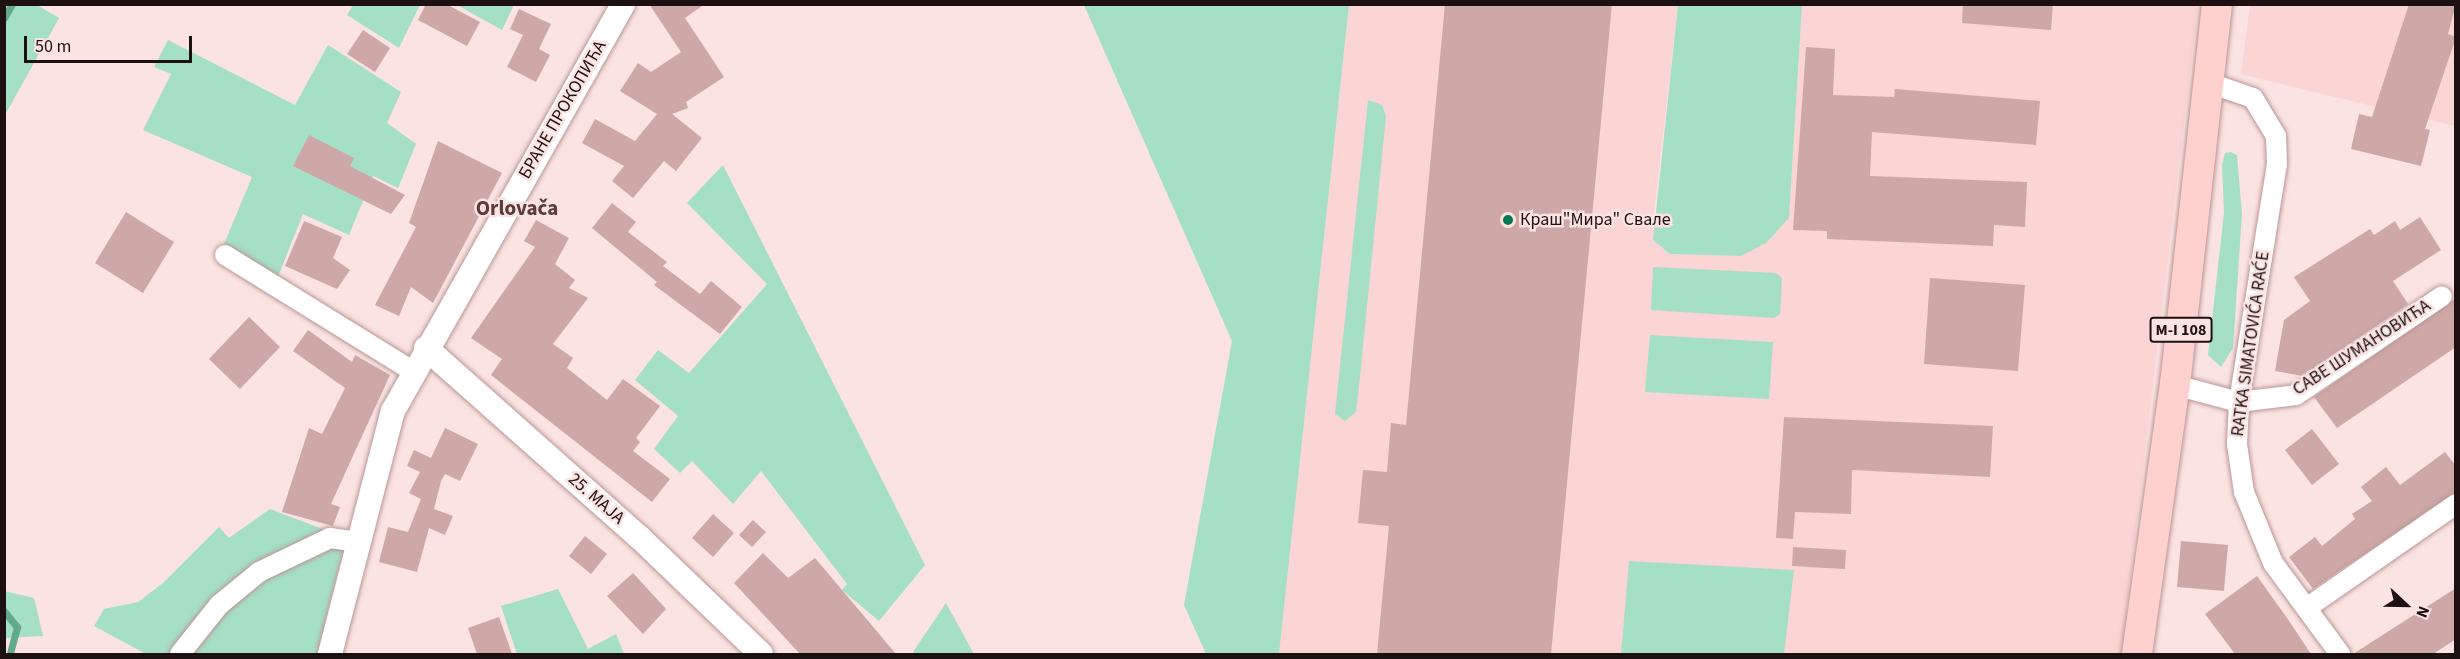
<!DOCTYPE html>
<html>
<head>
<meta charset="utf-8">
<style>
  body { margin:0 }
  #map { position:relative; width:2460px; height:659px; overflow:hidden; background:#fae3e1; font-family:"Source Sans 3",sans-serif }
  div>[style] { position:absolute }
  .built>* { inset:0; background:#fbd5d3 }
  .green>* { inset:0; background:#a5dfc4 }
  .stream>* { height:7px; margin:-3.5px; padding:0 3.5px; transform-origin:3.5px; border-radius:3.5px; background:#62aa8a }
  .building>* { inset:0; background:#cda8a7 }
  .roads { filter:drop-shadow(0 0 2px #ba9695) drop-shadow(0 0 2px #ba9695) }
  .minor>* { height:20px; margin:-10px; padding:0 10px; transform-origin:10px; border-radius:10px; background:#fff }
  .tertiary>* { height:24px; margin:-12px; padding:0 12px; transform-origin:12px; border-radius:12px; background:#fff }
  .primary>* { height:30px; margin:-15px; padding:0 15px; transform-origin:15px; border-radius:15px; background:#fed0ce }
  .dots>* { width:16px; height:16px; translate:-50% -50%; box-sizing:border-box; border:3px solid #fae3e1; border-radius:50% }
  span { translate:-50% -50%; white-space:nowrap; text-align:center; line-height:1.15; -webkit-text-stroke:5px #fae3e1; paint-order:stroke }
  .shield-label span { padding:2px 4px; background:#fae3e1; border:2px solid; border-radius:4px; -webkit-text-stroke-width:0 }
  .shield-label { font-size:16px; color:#1d1010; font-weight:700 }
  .street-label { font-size:18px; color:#1d1010 }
  .poi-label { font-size:18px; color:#1d1010 }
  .left { translate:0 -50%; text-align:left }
  .quarter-label { font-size:21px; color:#5b3c3b; font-weight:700 }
  .frame { position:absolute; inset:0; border:6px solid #1d1010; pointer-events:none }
  .north { position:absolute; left:2376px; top:575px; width:60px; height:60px; -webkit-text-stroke:4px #fae3e1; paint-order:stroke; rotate:112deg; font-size:16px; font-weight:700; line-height:24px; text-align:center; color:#1d1010 }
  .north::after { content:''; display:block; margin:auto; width:21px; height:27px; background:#1d1010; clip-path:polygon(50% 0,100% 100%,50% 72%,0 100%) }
  .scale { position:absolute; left:24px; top:36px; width:168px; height:27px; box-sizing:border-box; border:3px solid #1d1010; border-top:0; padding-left:8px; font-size:18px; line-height:21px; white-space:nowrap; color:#1d1010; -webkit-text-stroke:4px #fae3e1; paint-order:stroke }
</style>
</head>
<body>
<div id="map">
  <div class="built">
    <i style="clip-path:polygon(1349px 5px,1678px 5px,1654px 213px,1670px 254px,1741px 256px,1766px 242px,1789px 218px,1802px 5px,2198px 5px,2121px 654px,1279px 654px)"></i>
    <i style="clip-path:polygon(2250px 5px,2455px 5px,2455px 126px,2241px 74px)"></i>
  </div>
  <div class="green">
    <i style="clip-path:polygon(5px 4px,37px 5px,59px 18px,5px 115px)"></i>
    <i style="clip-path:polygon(353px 5px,353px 4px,420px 5px,399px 48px,347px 15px)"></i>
    <i style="clip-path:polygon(457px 5px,514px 5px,502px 30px)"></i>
    <i style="clip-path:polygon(1084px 5px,1349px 5px,1279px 654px,1206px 654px,1184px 605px,1232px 341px)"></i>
    <i style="clip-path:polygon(1678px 5px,1802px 5px,1789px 218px,1766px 243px,1741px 256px,1670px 254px,1653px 240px)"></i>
    <i style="clip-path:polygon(168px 40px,295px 105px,328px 45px,401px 92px,387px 123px,416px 144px,398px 188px,373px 176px,349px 235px,303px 214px,273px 289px,222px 249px,252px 177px,143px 130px,171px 74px,154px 67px)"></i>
    <i style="clip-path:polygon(1368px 100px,1382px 105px,1386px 116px,1358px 396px,1356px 412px,1345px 421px,1335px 414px)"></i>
    <i style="clip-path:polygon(2231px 152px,2237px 155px,2242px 214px,2233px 348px,2221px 367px,2208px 355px,2224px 213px,2222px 165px,2225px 153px)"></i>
    <i style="clip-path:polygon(723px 165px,925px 565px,879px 621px,842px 590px,847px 584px,761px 471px,733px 504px,692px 461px,680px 473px,654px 449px,678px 416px,635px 380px,658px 350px,689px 373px,767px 284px,687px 203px)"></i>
    <i style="clip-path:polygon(1653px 267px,1776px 273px,1782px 278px,1780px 314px,1774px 318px,1651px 310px)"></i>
    <i style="clip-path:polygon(1650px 335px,1773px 342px,1769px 399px,1645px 392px)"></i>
    <i style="clip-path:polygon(270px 509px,346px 538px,317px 654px,146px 654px,94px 626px,104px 609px,138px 602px,163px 583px,219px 527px,229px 538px)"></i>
    <i style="clip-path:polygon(1629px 561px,1794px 570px,1784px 654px,1621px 654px)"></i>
    <i style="clip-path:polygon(558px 589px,588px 649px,616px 634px,624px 654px,517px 654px,501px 606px)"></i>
    <i style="clip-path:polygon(4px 591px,34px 598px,43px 636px,5px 638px)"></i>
    <i style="clip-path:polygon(946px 603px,974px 654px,916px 654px,913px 652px)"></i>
  </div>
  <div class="stream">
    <i style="left:4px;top:18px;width:16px;rotate:-60deg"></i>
    <i style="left:4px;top:611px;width:21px;rotate:51deg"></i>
    <i style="left:17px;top:627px;width:28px;rotate:105deg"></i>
  </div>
  <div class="building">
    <i style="clip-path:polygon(426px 4px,446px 4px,480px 22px,467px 46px,418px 20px)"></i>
    <i style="clip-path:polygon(649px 4px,705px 4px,685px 18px,724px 77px,686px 102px,688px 108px,672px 114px,702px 138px,676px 171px,664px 161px,633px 198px,612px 181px,624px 166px,582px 143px,595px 119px,635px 141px,657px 114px,620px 91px,638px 63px,651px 72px,681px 52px)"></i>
    <i style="clip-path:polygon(1445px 4px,1612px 4px,1551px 654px,1377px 654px,1389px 526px,1358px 523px,1363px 470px,1387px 472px,1391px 423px,1406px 425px)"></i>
    <i style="clip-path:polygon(1963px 4px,2053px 4px,2051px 30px,1962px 23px)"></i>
    <i style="clip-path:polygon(2409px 4px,2456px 4px,2448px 34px,2456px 37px,2425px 129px,2430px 130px,2421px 166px,2351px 149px,2359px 114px,2372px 117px)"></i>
    <i style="clip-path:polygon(519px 9px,551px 24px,539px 49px,550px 55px,536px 82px,507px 67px,523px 35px,510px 29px)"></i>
    <i style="clip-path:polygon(363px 30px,390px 48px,375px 72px,347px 54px)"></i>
    <i style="clip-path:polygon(1806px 47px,1835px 49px,1833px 95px,1894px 97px,1895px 89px,2040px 101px,2036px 145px,1872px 132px,1870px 176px,2027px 182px,2025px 227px,1994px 225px,1993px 246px,1827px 239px,1827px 231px,1793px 230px)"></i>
    <i style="clip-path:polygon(309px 135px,354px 158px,350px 166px,405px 195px,391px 214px,293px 166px)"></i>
    <i style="clip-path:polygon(438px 141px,502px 173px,433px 303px,411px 287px,399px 316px,375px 305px,416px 227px,409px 223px)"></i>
    <i style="clip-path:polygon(612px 203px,636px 222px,628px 232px,667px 262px,663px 266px,700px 294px,711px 281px,742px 307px,720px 334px,654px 285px,657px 282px,592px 228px)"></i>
    <i style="clip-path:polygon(126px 212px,174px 242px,143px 293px,95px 263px)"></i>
    <i style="clip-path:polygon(2420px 217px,2441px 250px,2393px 281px,2408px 304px,2303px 376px,2275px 371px,2284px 320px,2310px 301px,2294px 277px,2370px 229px,2374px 235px,2395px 221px,2400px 230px)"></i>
    <i style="clip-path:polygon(536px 220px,569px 238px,555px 264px,575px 280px,569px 288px,588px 298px,553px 344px,573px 358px,567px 368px,607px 400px,623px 379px,660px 406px,636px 438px,640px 442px,633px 451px,670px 479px,652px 502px,491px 375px,502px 359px,471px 338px,535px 247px,524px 241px)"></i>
    <i style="clip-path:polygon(304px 221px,342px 237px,333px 258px,350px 270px,337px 289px,285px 266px)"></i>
    <i style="clip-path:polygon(1930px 278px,2025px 285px,2018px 371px,1924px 364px)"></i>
    <i style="clip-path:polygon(2456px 298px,2456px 347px,2337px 428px,2314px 397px)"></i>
    <i style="clip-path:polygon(249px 317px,280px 347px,240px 389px,209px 359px)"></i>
    <i style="clip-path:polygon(308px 330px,352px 362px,355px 355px,390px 375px,331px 504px,340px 507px,333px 526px,282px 512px,309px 428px,322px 434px,345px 388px,293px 351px)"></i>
    <i style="clip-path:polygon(1784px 417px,1993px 426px,1990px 477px,1852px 470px,1851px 514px,1795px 512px,1793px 539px,1776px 538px)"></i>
    <i style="clip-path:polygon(445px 428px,478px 444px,460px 481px,445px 474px,441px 481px,434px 509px,453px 516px,445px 535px,429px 528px,417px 572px,379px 562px,388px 527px,408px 532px,421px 499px,409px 493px,420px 472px,407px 466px,414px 450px,431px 458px)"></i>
    <i style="clip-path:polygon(2312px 429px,2339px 464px,2312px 485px,2285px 450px)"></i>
    <i style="clip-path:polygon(2445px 452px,2456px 466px,2456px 492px,2313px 589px,2289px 557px,2315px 537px,2322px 546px,2355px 519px,2352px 514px,2372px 501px,2361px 487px,2386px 467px,2400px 485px)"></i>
    <i style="clip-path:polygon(713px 514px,734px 533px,713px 557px,692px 538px)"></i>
    <i style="clip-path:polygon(753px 520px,766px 532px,752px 547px,739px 535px)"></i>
    <i style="clip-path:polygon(585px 536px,607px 554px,591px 574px,569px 556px)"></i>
    <i style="clip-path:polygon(2181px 541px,2228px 545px,2224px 591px,2177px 587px)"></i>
    <i style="clip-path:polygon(1793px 547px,1846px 550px,1845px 569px,1792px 566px)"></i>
    <i style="clip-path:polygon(763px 553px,788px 578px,815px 558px,896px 654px,800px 654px,734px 583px)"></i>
    <i style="clip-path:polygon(633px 573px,666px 609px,643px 634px,607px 596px)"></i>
    <i style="clip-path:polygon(2257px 576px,2287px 618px,2311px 654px,2235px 654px,2205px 614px)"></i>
    <i style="clip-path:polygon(2456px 588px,2456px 639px,2433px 654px,2353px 654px)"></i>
    <i style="clip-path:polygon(499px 617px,512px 654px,477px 654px,468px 628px)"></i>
  </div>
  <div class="roads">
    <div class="minor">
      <i style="left:2207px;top:82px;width:49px;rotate:19.2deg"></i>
      <i style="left:2253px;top:98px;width:44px;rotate:58.8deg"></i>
      <i style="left:2276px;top:136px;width:28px;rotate:88deg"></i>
      <i style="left:2277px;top:164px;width:241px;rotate:99.1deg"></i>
      <i style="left:2239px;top:402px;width:42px;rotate:92.7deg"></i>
      <i style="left:2237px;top:444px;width:49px;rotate:81.7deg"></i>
      <i style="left:2244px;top:492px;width:77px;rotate:67.8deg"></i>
      <i style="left:2273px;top:563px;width:113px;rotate:53.6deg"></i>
      <i style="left:225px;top:255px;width:221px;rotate:31.7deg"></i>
      <i style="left:2175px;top:385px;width:66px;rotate:14.9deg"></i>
      <i style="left:2239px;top:402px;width:57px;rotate:-7deg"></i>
      <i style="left:2296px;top:395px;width:176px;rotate:-34.1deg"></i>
      <i style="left:2308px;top:607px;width:180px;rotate:-34.8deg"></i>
      <i style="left:180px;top:654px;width:63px;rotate:-51.5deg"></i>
      <i style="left:219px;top:605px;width:52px;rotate:-39.5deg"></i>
      <i style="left:259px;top:572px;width:79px;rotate:-25.6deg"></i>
      <i style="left:330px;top:538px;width:28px;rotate:8deg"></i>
    </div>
    <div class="tertiary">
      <i style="left:426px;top:348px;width:285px;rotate:41.6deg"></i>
      <i style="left:639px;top:537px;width:169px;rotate:43.8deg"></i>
      <i style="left:330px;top:654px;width:251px;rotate:-75.5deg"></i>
      <i style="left:393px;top:411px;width:467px;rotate:-60.5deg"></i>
    </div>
    <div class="primary">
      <i style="left:2137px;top:654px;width:272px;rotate:-82deg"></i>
      <i style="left:2175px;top:385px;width:383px;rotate:-83.7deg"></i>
    </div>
  </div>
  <div class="dots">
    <i style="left:1508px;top:220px;background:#007855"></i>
  </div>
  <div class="shield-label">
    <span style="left:2181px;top:330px">M-I 108</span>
  </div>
  <div class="street-label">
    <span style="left:563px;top:110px;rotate:-60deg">БРАНЕ ПРОКОПИЋА</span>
    <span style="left:2251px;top:344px;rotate:-82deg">RATKA SIMATOVIĆA RAĆE</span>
    <span style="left:2362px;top:348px;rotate:-33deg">САВЕ ШУМАНОВИЋА</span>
    <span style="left:596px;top:499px;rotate:41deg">25. МАЈА</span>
  </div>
  <div class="poi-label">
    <span class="left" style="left:1520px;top:220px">Краш"Мира" Свале</span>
  </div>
  <div class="quarter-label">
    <span style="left:517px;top:208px">Orlovača</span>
  </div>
  <div class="frame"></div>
  <div class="north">N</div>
  <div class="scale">50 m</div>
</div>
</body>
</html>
